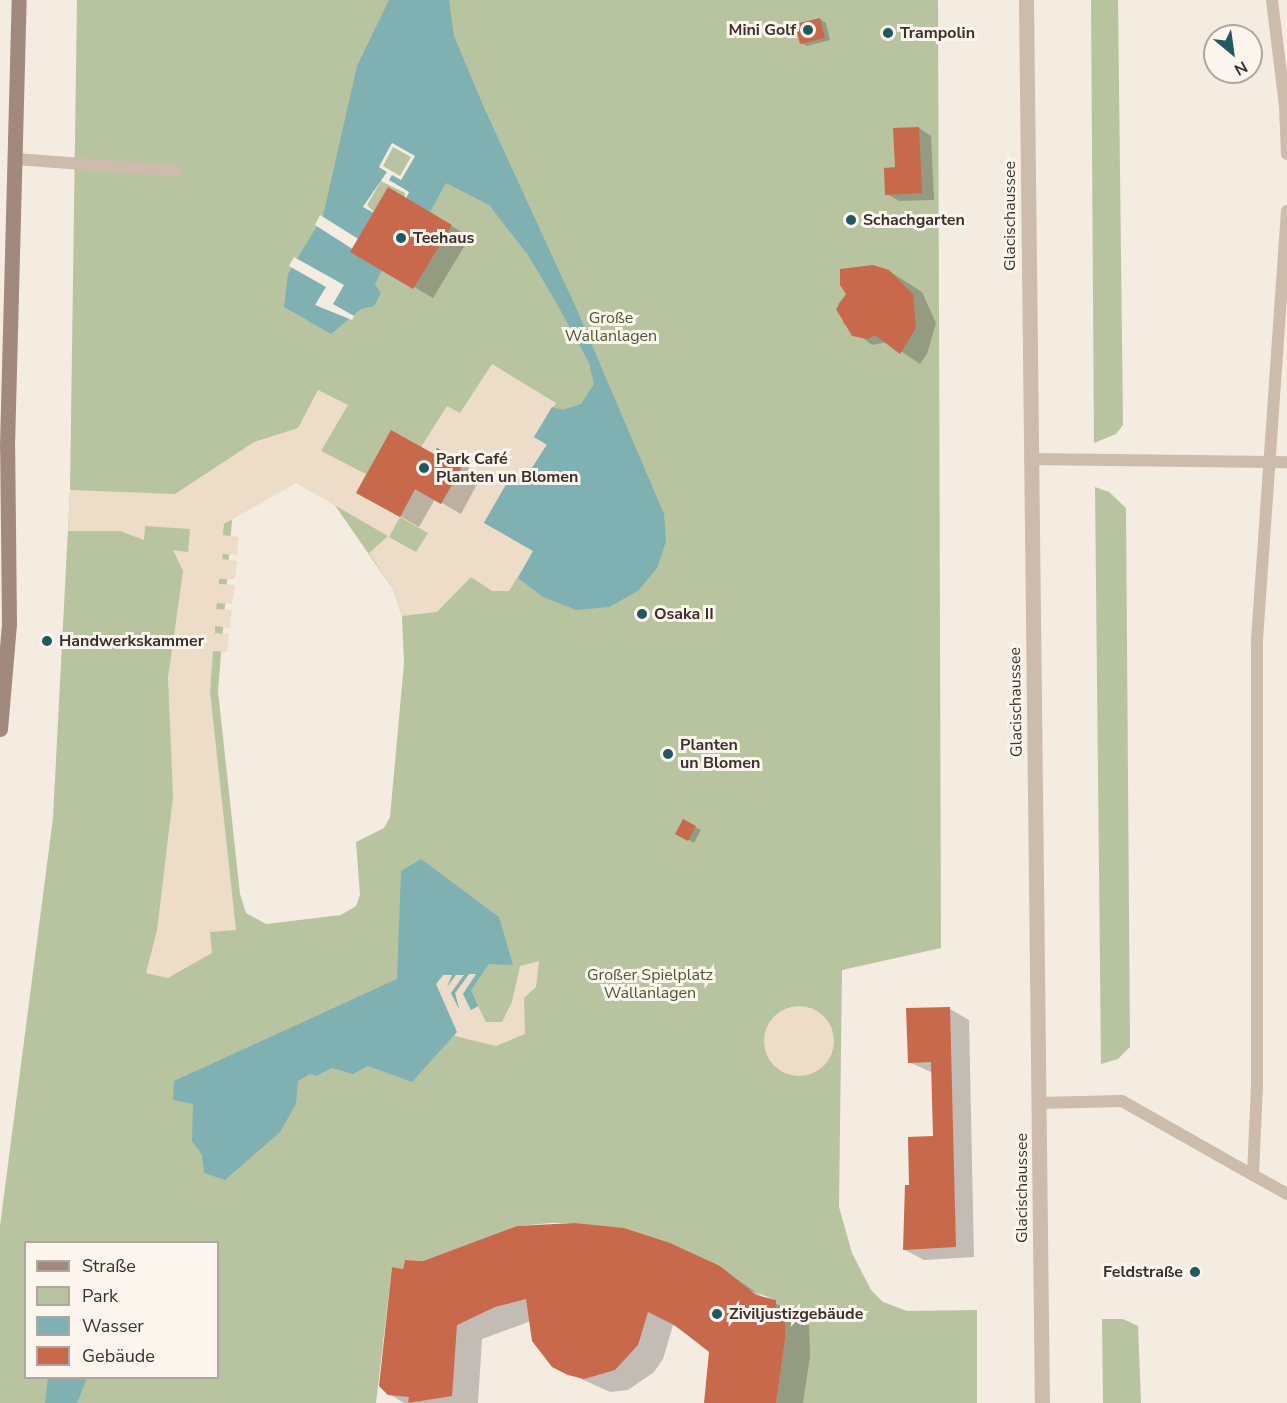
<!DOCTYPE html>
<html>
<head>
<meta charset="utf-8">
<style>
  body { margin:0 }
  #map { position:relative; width:1287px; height:1403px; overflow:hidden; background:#f4ebe1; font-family:"Nunito Sans",sans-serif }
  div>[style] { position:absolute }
  .green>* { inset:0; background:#b8c4a0 }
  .plaza>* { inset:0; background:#ecdcc8 }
  .round { border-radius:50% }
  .water>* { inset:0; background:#7fb0b2 }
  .pier>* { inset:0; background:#f4ebe1 }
  .shadow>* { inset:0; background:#0003 }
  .building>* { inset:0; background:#c8694b }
  .service>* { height:12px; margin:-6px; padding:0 6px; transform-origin:6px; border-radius:6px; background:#cdbbac }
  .tertiary>* { height:15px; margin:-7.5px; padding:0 7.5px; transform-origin:7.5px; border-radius:7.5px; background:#cdbbac }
  .secondary>* { height:15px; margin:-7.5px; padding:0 7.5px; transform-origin:7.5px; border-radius:7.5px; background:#a18a7d }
  .dots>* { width:16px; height:16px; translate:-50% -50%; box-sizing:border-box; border:3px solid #fbf5ee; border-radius:50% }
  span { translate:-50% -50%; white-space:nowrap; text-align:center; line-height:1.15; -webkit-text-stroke:6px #fbf5ee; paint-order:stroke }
  .poi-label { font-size:16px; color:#3b302b; font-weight:700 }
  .right { translate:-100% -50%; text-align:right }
  .left { translate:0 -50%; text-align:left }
  .street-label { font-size:16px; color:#3b302b }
  .park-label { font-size:16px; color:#4a5a2e }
  .legend { position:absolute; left:24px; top:1241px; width:195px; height:138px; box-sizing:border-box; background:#fbf5ee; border:2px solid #aea6a0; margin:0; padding:8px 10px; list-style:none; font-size:18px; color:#3b302b }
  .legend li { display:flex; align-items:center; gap:12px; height:30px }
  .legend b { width:30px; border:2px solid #aea6a0 }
  .north { position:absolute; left:1203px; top:24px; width:60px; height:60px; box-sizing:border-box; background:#fbf5ee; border:2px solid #aea6a0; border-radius:50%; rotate:151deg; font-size:16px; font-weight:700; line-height:24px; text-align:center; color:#3b302b }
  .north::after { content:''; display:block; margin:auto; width:21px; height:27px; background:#1f5a5e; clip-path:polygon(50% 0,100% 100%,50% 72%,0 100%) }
</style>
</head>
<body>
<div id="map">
  <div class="green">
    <i style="clip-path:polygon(evenodd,77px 0,938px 0,941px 948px,842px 970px,839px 1207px,852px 1253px,871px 1290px,883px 1302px,907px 1311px,977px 1310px,977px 1403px,776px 1403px,785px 1341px,785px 1309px,776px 1309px,776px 1300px,574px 1223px,551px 1223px,517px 1226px,423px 1261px,405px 1260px,403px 1269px,392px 1267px,376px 1403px,0 1403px,0 1226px,53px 818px,70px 490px,77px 0,291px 481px,307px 485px,334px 504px,393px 589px,402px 616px,404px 663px,390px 817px,384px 828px,356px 842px,360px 895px,356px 906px,341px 915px,266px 924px,246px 913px,240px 894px,218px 691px,232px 520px,240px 506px,291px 481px,77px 0,26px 1242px,218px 1242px,218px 1378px,26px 1378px,26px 1242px)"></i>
    <i style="clip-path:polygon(1091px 0,1118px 0,1123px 425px,1116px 434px,1094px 443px)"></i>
    <i style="clip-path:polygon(1095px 487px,1109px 492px,1126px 508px,1130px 1047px,1118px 1059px,1101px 1064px)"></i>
    <i style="clip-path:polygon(1102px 1319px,1123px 1319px,1138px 1326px,1141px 1403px,1103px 1403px)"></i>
  </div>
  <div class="plaza">
    <i style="clip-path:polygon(evenodd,492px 364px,556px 403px,534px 437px,547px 444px,524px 481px,513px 474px,484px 522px,534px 551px,509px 591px,492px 591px,471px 577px,437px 612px,402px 616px,393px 589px,369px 553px,388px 536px,296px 483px,224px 524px,223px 535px,239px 537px,237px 555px,223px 554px,222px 559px,237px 561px,235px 579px,219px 579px,219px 584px,235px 585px,232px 604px,217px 603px,216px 609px,232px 610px,230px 628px,215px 626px,215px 633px,229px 634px,227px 652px,213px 651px,210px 691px,236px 930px,210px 932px,212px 953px,168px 978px,146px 973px,157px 930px,173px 797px,168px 678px,183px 571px,173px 550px,188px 552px,190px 529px,145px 526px,144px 540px,120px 531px,68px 531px,70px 490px,175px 494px,254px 442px,298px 428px,318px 390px,348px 405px,321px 451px,366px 474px,356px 493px,400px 517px,415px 489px,441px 504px,464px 463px,437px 448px,434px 454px,421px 447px,447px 406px,460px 413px,492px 364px,400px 517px,428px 533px,416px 552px,389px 537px,400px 517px)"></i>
    <i style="clip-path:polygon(539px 961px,536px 987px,524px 998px,525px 1034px,496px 1046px,455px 1036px,436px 984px,443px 975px,465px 974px,451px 993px,459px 1009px,455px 993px,469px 974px,477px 974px,463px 994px,471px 1010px,478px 1006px,486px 1022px,502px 1022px,512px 1002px,520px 966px)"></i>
    <i class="round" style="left:764px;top:1006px;width:70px;height:70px"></i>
  </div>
  <div class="water">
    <i style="clip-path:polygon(389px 0,449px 0,454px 36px,482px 103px,577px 310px,664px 514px,666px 541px,657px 568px,638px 591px,609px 607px,576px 610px,543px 597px,518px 578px,533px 551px,484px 523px,512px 474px,524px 480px,547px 445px,534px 437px,552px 407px,562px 410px,581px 404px,594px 384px,589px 363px,557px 304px,528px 255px,489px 205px,446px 183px,430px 212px,406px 198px,409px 192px,389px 180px,392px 175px,401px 180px,415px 156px,392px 143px,379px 167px,387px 172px,363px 207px,373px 212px,350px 252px,382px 270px,375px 284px,381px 293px,374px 306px,361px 309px,331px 334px,284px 307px,288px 274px,323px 216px,357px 66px)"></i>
    <i style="clip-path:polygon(421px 859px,499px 917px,513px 965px,489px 964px,471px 990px,478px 1006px,471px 1010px,463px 994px,476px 974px,469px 974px,455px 993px,459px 1009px,451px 993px,464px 975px,456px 975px,447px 987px,452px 975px,443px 975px,436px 984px,457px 1032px,412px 1082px,368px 1066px,353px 1074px,332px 1068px,316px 1076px,310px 1074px,298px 1081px,296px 1104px,280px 1132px,225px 1180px,204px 1173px,202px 1155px,192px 1141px,193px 1104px,173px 1100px,174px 1081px,397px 979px,401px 871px)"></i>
    <i style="clip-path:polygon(48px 1378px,87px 1378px,77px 1403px,45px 1403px)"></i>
  </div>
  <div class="pier">
    <i style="clip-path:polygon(evenodd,392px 143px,415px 156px,401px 180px,392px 175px,389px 180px,409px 192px,405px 200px,405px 193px,381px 181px,367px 205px,376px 214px,363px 207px,387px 172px,379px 167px,392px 143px,393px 147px,411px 157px,400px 176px,383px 166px,393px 147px)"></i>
    <i style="clip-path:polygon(320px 215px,360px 240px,354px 250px,315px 225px)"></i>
    <i style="clip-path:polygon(294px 257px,344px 285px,333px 304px,354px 316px,352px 320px,315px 305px,326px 287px,289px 266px)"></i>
  </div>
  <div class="shadow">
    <i style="clip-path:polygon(820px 19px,826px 23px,830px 40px,807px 46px,801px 43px)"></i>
    <i style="clip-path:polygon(919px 128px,931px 136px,934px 200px,899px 201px,887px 194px)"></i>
    <i style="clip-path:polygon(389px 189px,470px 237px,433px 298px,352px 251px)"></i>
    <i style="clip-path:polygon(889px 271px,922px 292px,936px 323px,927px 354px,920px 364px,887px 342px,872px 345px,844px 324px,838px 304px,846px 295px)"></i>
    <i style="clip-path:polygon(438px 450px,482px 475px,461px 514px,435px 499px,419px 527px,358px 492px,434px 456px)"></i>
    <i style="clip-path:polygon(683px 821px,701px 830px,694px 843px,677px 833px)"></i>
    <i style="clip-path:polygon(950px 1009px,969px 1020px,974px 1257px,924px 1260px,905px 1250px,910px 1186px,934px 1137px,933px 1073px,909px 1062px)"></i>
    <i style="clip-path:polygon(719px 1267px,766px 1299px,801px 1316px,809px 1325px,810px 1356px,803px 1403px,705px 1403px,711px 1352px,673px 1325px,663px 1359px,654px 1372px,628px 1390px,610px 1392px,553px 1366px,534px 1340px,531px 1321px,482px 1339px,478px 1403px,404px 1403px,389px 1394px,405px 1271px)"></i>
  </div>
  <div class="building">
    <i style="clip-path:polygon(820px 18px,825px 38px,800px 44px,795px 24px)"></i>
    <i style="clip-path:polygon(919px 127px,922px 193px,885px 195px,884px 168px,895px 167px,893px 128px)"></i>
    <i style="clip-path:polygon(388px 187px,452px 225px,413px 289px,350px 252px)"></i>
    <i style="clip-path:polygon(873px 265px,889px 270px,913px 294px,916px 328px,900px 354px,875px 335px,868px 339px,852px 336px,836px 309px,846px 294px,840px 285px,840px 269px)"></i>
    <i style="clip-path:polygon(391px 430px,434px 454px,437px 448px,464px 463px,441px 504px,415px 489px,400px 517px,356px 493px)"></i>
    <i style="clip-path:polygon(683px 819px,696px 826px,688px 841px,675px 834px)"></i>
    <i style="clip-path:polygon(950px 1007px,956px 1247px,903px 1250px,905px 1185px,909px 1185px,908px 1137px,933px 1136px,931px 1062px,908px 1063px,906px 1008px)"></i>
    <i style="clip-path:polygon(574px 1223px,624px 1228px,670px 1243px,720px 1266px,756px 1295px,776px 1300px,776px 1309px,785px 1309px,785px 1341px,776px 1403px,704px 1403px,709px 1352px,676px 1326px,648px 1312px,638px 1345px,615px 1370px,584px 1379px,568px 1375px,552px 1367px,532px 1341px,526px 1299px,495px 1307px,457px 1325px,452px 1396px,408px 1403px,409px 1397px,388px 1395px,379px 1386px,392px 1267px,403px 1269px,405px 1260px,423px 1261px,517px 1226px)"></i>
  </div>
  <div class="service">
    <i style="left:1272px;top:0;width:107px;rotate:83deg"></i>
    <i style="left:1285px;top:106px;width:48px;rotate:87.6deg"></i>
    <i style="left:15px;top:159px;width:162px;rotate:4.2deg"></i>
    <i style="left:1287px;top:211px;width:432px;rotate:94deg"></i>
    <i style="left:1257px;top:642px;width:444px;rotate:90deg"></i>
    <i style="left:1257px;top:1086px;width:89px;rotate:92.6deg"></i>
    <i style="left:1253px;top:1175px;width:39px;rotate:29deg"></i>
    <i style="left:1030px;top:459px;width:257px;rotate:0.7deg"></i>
    <i style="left:1040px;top:1103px;width:82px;rotate:-1.4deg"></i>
    <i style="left:1122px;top:1101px;width:150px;rotate:29.5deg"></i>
  </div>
  <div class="tertiary">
    <i style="left:1026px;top:0;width:1403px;rotate:89.35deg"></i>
  </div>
  <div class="secondary">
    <i style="left:0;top:729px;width:106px;rotate:-85.1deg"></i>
    <i style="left:9px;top:623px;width:177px;rotate:-90.6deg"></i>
    <i style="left:7px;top:446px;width:446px;rotate:-88.5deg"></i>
  </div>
  <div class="dots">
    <i style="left:808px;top:30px;background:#1f5a5e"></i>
    <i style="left:888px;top:33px;background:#1f5a5e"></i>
    <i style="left:851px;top:220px;background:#1f5a5e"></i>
    <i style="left:401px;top:238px;background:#1f5a5e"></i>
    <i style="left:424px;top:468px;background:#1f5a5e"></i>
    <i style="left:642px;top:614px;background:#1f5a5e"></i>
    <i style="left:47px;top:641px;background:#1f5a5e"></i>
    <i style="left:668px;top:754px;background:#1f5a5e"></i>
    <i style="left:1195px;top:1272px;background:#1f5a5e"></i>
    <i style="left:717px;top:1314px;background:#1f5a5e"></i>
  </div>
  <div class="poi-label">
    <span class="right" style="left:796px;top:30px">Mini Golf</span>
    <span class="left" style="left:900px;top:33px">Trampolin</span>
    <span class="left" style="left:863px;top:220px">Schachgarten</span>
    <span class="left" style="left:413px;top:238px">Teehaus</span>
    <span class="left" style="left:436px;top:468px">Park Café<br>Planten un Blomen</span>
    <span class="left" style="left:654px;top:614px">Osaka II</span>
    <span class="left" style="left:59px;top:641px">Handwerkskammer</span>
    <span class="left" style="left:680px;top:754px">Planten<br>un Blomen</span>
    <span class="right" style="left:1183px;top:1272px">Feldstraße</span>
    <span class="left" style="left:729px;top:1314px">Ziviljustizgebäude</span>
  </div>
  <div class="street-label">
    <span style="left:1010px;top:216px;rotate:-90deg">Glacischaussee</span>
    <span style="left:1016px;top:702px;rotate:-91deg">Glacischaussee</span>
    <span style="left:1022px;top:1188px;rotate:-90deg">Glacischaussee</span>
  </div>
  <div class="park-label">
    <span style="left:611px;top:327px">Große<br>Wallanlagen</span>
    <span style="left:650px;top:984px">Großer Spielplatz<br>Wallanlagen</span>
  </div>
  <ul class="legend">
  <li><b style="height:8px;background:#a18a7d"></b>Straße</li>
  <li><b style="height:16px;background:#b8c4a0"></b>Park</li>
  <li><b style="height:16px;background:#7fb0b2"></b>Wasser</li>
  <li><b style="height:16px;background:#c8694b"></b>Gebäude</li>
  </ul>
  <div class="north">N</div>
</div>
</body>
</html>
